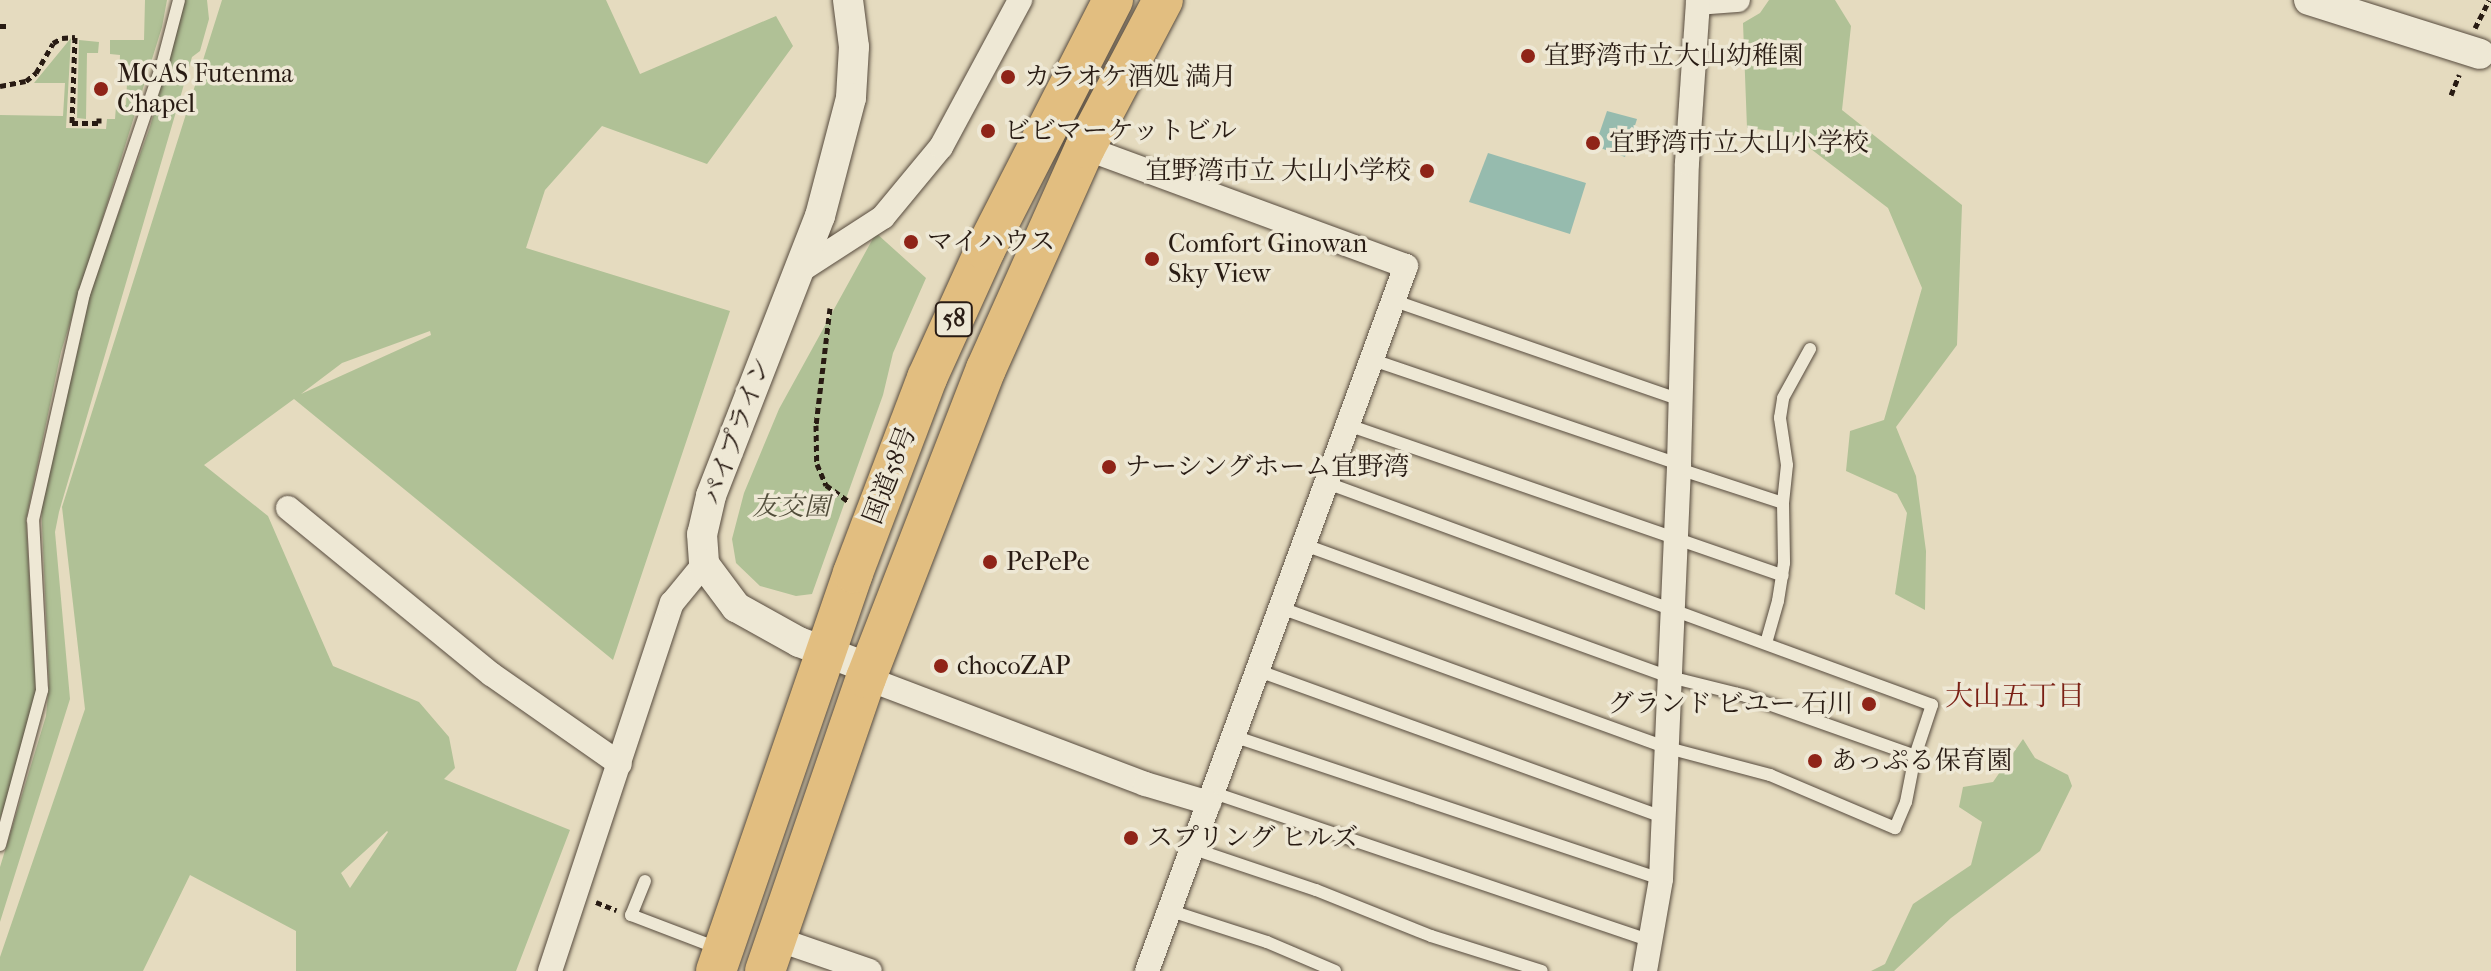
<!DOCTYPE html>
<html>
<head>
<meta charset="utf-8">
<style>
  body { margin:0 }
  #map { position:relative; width:2491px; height:971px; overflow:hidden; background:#e5dbbf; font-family:"IM FELL French Canon","Noto Serif JP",serif }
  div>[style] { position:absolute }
  .green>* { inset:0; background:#b0c196 }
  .water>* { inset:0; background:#96bbae }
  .path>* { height:5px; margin-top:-2.5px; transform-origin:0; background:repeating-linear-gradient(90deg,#281b13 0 6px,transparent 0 10px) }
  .roads { filter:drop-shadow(0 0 2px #574b3e) drop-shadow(0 0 2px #574b3e) }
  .service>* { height:12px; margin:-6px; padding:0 6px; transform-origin:6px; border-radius:6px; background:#eee8d5 }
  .minor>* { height:24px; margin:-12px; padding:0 12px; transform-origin:12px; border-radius:12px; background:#eee8d5 }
  .tertiary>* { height:30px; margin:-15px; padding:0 15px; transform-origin:15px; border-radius:15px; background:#eee8d5 }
  .trunk>* { height:40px; margin:-20px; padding:0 20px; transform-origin:20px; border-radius:20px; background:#e2be80 }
  .bridges { filter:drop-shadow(0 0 2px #574b3e) drop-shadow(0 0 2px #574b3e) }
  .tertiary-bridge>* { height:30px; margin:-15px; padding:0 15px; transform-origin:15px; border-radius:15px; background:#eee8d5 }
  .dots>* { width:22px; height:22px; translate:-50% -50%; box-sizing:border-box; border:4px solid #eee8d5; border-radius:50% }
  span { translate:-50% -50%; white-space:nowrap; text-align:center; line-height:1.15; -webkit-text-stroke:7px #eee8d5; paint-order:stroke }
  .shield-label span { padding:2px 6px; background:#eee8d5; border:2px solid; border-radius:6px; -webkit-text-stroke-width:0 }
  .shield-label { font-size:24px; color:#281b13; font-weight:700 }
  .poi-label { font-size:26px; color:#281b13 }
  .left { translate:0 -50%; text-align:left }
  .right { translate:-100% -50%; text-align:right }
  .street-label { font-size:26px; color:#281b13 }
  .park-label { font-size:26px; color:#514d3a; font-style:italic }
  .neighbourhood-label { font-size:28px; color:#7a1f14 }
</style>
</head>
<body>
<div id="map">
  <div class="green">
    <i style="clip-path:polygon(145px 0,167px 0,162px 27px,61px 352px,26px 520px,36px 692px,26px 744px,0 819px,0 115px,63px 116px,65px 83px,34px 83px,71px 38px,66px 128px,106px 129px,107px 119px,115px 119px,116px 106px,126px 105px,127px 83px,119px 82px,120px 55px,110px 54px,110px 40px,144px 40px)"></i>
    <i style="clip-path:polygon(185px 0,207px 0,209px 19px,200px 51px,192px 57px,59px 512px,55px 532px,70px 699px,0 922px,0 867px,46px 716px,49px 684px,41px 502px,87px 299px,150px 127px)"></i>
    <i style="clip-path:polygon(evenodd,222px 0,606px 0,640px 74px,776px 16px,793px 46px,707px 164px,602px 126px,545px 190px,526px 248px,730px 311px,613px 660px,294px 399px,204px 465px,268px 516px,333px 666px,419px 702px,449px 737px,455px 768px,444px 779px,570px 830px,516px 971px,296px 971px,296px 931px,190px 875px,143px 971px,0 971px,0 957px,85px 709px,62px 507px,222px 0,430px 331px,431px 335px,301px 394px,342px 363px,430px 331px,222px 0,387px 831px,388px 832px,350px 888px,341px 873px,387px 831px)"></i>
    <i style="clip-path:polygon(1769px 0,1835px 0,1851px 26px,1842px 110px,1962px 205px,1957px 345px,1896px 427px,1916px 476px,1926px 551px,1925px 610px,1895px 594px,1907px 513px,1897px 494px,1846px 471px,1850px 431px,1884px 420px,1922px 288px,1888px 208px,1790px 133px,1747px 128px,1743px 23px,1760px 13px)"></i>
    <i style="clip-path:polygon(79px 40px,99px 42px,98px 53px,87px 53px,86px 119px,77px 118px)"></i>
    <i style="clip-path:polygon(876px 233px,926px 278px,893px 353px,883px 395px,812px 594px,796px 596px,760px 586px,736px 563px,732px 539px,744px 493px,779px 409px)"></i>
    <i style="clip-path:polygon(2023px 739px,2035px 758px,2068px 775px,2072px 786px,2040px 851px,1951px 918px,1894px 971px,1871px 971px,1885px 964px,1913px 904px,1971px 865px,1982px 822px,1959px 807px,1963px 787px,1993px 782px)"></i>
  </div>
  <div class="water">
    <i style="clip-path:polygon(1607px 111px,1637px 119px,1625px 157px,1595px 146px)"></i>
    <i style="clip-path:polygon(1488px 153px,1586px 183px,1570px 234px,1469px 202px)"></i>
  </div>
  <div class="path">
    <i style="left:0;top:26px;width:7px"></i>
    <i style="left:2475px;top:28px;width:31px;rotate:-63deg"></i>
    <i style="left:0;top:86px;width:26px;rotate:-11deg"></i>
    <i style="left:26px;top:81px;width:13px;rotate:-39deg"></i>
    <i style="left:36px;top:73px;width:34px;rotate:-60deg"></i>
    <i style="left:53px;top:43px;width:10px;rotate:-29deg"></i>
    <i style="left:62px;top:38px;width:13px;rotate:-4deg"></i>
    <i style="left:75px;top:37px;width:86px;rotate:92deg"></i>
    <i style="left:72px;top:123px;width:27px"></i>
    <i style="left:99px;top:123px;width:5px;rotate:-90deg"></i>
    <i style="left:2451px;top:95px;width:22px;rotate:-68deg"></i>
    <i style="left:830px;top:308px;width:118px;rotate:96.8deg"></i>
    <i style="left:816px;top:425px;width:39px;rotate:89deg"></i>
    <i style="left:817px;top:464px;width:23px;rotate:67deg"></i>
    <i style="left:826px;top:485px;width:27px;rotate:36deg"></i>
    <i style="left:596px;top:902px;width:22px;rotate:22deg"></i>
  </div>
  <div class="roads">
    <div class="service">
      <i style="left:1392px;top:300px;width:305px;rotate:19.1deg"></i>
      <i style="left:1373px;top:360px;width:323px;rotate:18.8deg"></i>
      <i style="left:1348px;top:425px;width:460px;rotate:19.1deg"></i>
      <i style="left:1679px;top:469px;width:109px;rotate:18.1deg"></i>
      <i style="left:1783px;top:503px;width:60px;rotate:89deg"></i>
      <i style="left:1784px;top:563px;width:38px;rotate:99deg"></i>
      <i style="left:1778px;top:601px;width:44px;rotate:105.9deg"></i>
      <i style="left:1783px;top:503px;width:38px;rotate:-84deg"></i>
      <i style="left:1787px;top:465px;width:48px;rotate:-98.5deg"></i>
      <i style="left:1780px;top:418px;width:20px;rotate:-81deg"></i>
      <i style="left:1783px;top:398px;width:56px;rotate:-61.1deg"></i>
      <i style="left:1302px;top:544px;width:391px;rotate:19.9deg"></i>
      <i style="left:1670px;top:677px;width:78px;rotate:14deg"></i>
      <i style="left:1746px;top:696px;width:179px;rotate:19.5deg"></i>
      <i style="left:1915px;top:756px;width:54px;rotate:-71.6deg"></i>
      <i style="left:1932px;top:705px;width:644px;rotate:-159.85deg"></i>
      <i style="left:1281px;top:608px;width:412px;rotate:19.9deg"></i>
      <i style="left:1668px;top:748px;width:106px;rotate:14.8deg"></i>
      <i style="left:1770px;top:775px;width:136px;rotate:23deg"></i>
      <i style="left:1895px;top:828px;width:28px;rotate:-67deg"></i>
      <i style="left:1906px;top:802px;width:47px;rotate:-78.9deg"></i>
      <i style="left:1259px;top:671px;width:431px;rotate:19.9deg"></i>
      <i style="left:1236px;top:737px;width:448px;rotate:18.5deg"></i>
      <i style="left:1214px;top:793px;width:460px;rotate:18.7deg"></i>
      <i style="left:0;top:845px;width:161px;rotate:-74.8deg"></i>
      <i style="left:42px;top:690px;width:170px;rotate:-93deg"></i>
      <i style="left:33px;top:520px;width:232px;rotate:-77.3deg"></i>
      <i style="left:84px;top:294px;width:242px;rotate:-71.2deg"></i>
      <i style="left:162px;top:65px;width:67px;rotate:-75.3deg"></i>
      <i style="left:1191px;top:848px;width:132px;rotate:18.6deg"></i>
      <i style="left:1316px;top:890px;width:124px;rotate:21.8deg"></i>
      <i style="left:1431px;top:936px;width:116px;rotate:17.5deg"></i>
      <i style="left:645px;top:881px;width:37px;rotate:112deg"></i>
      <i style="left:631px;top:915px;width:95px;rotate:20.9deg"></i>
      <i style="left:1168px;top:910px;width:104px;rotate:17.9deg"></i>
      <i style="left:1267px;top:942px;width:74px;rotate:23.1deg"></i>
    </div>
    <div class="minor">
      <i style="left:1698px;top:3px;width:40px;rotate:-4.3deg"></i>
      <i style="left:1085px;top:148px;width:342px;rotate:20.2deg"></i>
      <i style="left:1406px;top:266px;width:751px;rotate:110.17deg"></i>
      <i style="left:795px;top:274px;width:105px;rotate:-32.9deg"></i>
      <i style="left:883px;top:217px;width:91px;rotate:-50.4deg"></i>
      <i style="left:941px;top:147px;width:167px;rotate:-61.7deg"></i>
      <i style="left:288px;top:508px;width:262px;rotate:39.3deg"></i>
      <i style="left:491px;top:674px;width:157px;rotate:34.9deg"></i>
      <i style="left:866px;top:678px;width:298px;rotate:20.8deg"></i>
      <i style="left:1145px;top:784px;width:67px;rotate:16.5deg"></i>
      <i style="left:777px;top:939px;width:98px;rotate:19deg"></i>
      <i style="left:550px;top:971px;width:388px;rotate:-71.7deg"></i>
      <i style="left:672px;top:603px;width:50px;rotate:-50.6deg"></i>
      <i style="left:1645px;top:971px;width:93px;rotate:-80.1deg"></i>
      <i style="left:1661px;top:879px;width:415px;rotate:-87.5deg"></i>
      <i style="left:1679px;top:464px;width:301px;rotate:-88.5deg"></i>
      <i style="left:1687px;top:163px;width:163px;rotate:-86.1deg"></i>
    </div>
    <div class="tertiary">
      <i style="left:848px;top:0;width:47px;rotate:82.7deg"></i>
      <i style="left:854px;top:47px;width:51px;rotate:93.4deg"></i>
      <i style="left:851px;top:98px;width:122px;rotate:104.7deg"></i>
      <i style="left:820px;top:216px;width:300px;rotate:111.3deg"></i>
      <i style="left:711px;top:496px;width:39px;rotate:103deg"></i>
      <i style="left:702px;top:534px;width:30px;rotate:86deg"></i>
      <i style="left:704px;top:564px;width:54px;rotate:53.3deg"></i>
      <i style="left:736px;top:607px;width:72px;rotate:29.1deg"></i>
      <i style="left:799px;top:642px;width:78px;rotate:20.3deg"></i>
    </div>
    <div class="trunk">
      <i style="left:716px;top:971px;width:421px;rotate:-71deg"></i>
      <i style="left:853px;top:573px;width:209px;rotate:-69.2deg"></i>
      <i style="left:927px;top:378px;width:141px;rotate:-65.6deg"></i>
      <i style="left:985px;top:250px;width:281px;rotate:-62.9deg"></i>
      <i style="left:765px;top:971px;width:310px;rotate:-71deg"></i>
      <i style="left:866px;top:678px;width:331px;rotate:-68.8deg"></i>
      <i style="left:986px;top:369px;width:242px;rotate:-65.9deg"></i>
      <i style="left:1085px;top:148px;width:167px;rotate:-62.2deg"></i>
    </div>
  </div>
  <div class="bridges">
    <div class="tertiary-bridge">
      <i style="left:2309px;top:0;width:179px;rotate:17.5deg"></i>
    </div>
  </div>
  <div class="dots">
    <i style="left:1528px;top:56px;background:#8f2418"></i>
    <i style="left:1008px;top:77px;background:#8f2418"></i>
    <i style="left:101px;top:89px;background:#8f2418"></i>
    <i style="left:988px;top:131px;background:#8f2418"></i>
    <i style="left:1593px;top:143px;background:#8f2418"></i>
    <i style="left:1427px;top:171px;background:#8f2418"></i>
    <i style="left:911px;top:242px;background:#8f2418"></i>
    <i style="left:1152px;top:259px;background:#8f2418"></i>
    <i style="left:1109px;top:467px;background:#8f2418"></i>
    <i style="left:990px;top:562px;background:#8f2418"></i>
    <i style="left:941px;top:666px;background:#8f2418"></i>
    <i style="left:1869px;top:704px;background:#8f2418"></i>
    <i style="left:1815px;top:761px;background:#8f2418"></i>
    <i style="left:1131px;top:838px;background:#8f2418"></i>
  </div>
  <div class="shield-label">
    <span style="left:954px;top:319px">58</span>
  </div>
  <div class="poi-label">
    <span class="left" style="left:1544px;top:56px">宜野湾市立大山幼稚園</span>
    <span class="left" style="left:117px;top:89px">MCAS Futenma<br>Chapel</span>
    <span class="left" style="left:1024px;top:77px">カラオケ酒処 満月</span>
    <span class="left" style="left:1004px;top:131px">ビビマーケットビル</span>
    <span class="left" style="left:1609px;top:143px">宜野湾市立大山小学校</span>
    <span class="right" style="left:1411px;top:171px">宜野湾市立 大山小学校</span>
    <span class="left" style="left:927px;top:242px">マイハウス</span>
    <span class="left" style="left:1168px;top:259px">Comfort Ginowan<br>Sky View</span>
    <span class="left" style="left:1125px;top:467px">ナーシングホーム宜野湾</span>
    <span class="left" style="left:1006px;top:562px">PePePe</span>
    <span class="left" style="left:957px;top:666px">chocoZAP</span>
    <span class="right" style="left:1853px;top:704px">グランド ビユー 石川</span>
    <span class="left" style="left:1831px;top:761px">あっぷる保育園</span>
    <span class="left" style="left:1147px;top:838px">スプリング ヒルズ</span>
  </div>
  <div class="street-label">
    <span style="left:737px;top:431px;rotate:-70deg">パイプライン</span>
    <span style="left:890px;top:475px;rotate:-69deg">国道58号</span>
  </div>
  <div class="park-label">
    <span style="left:791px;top:507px">友交園</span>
  </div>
  <div class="neighbourhood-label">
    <span style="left:2015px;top:696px">大山五丁目</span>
  </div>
</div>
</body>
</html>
